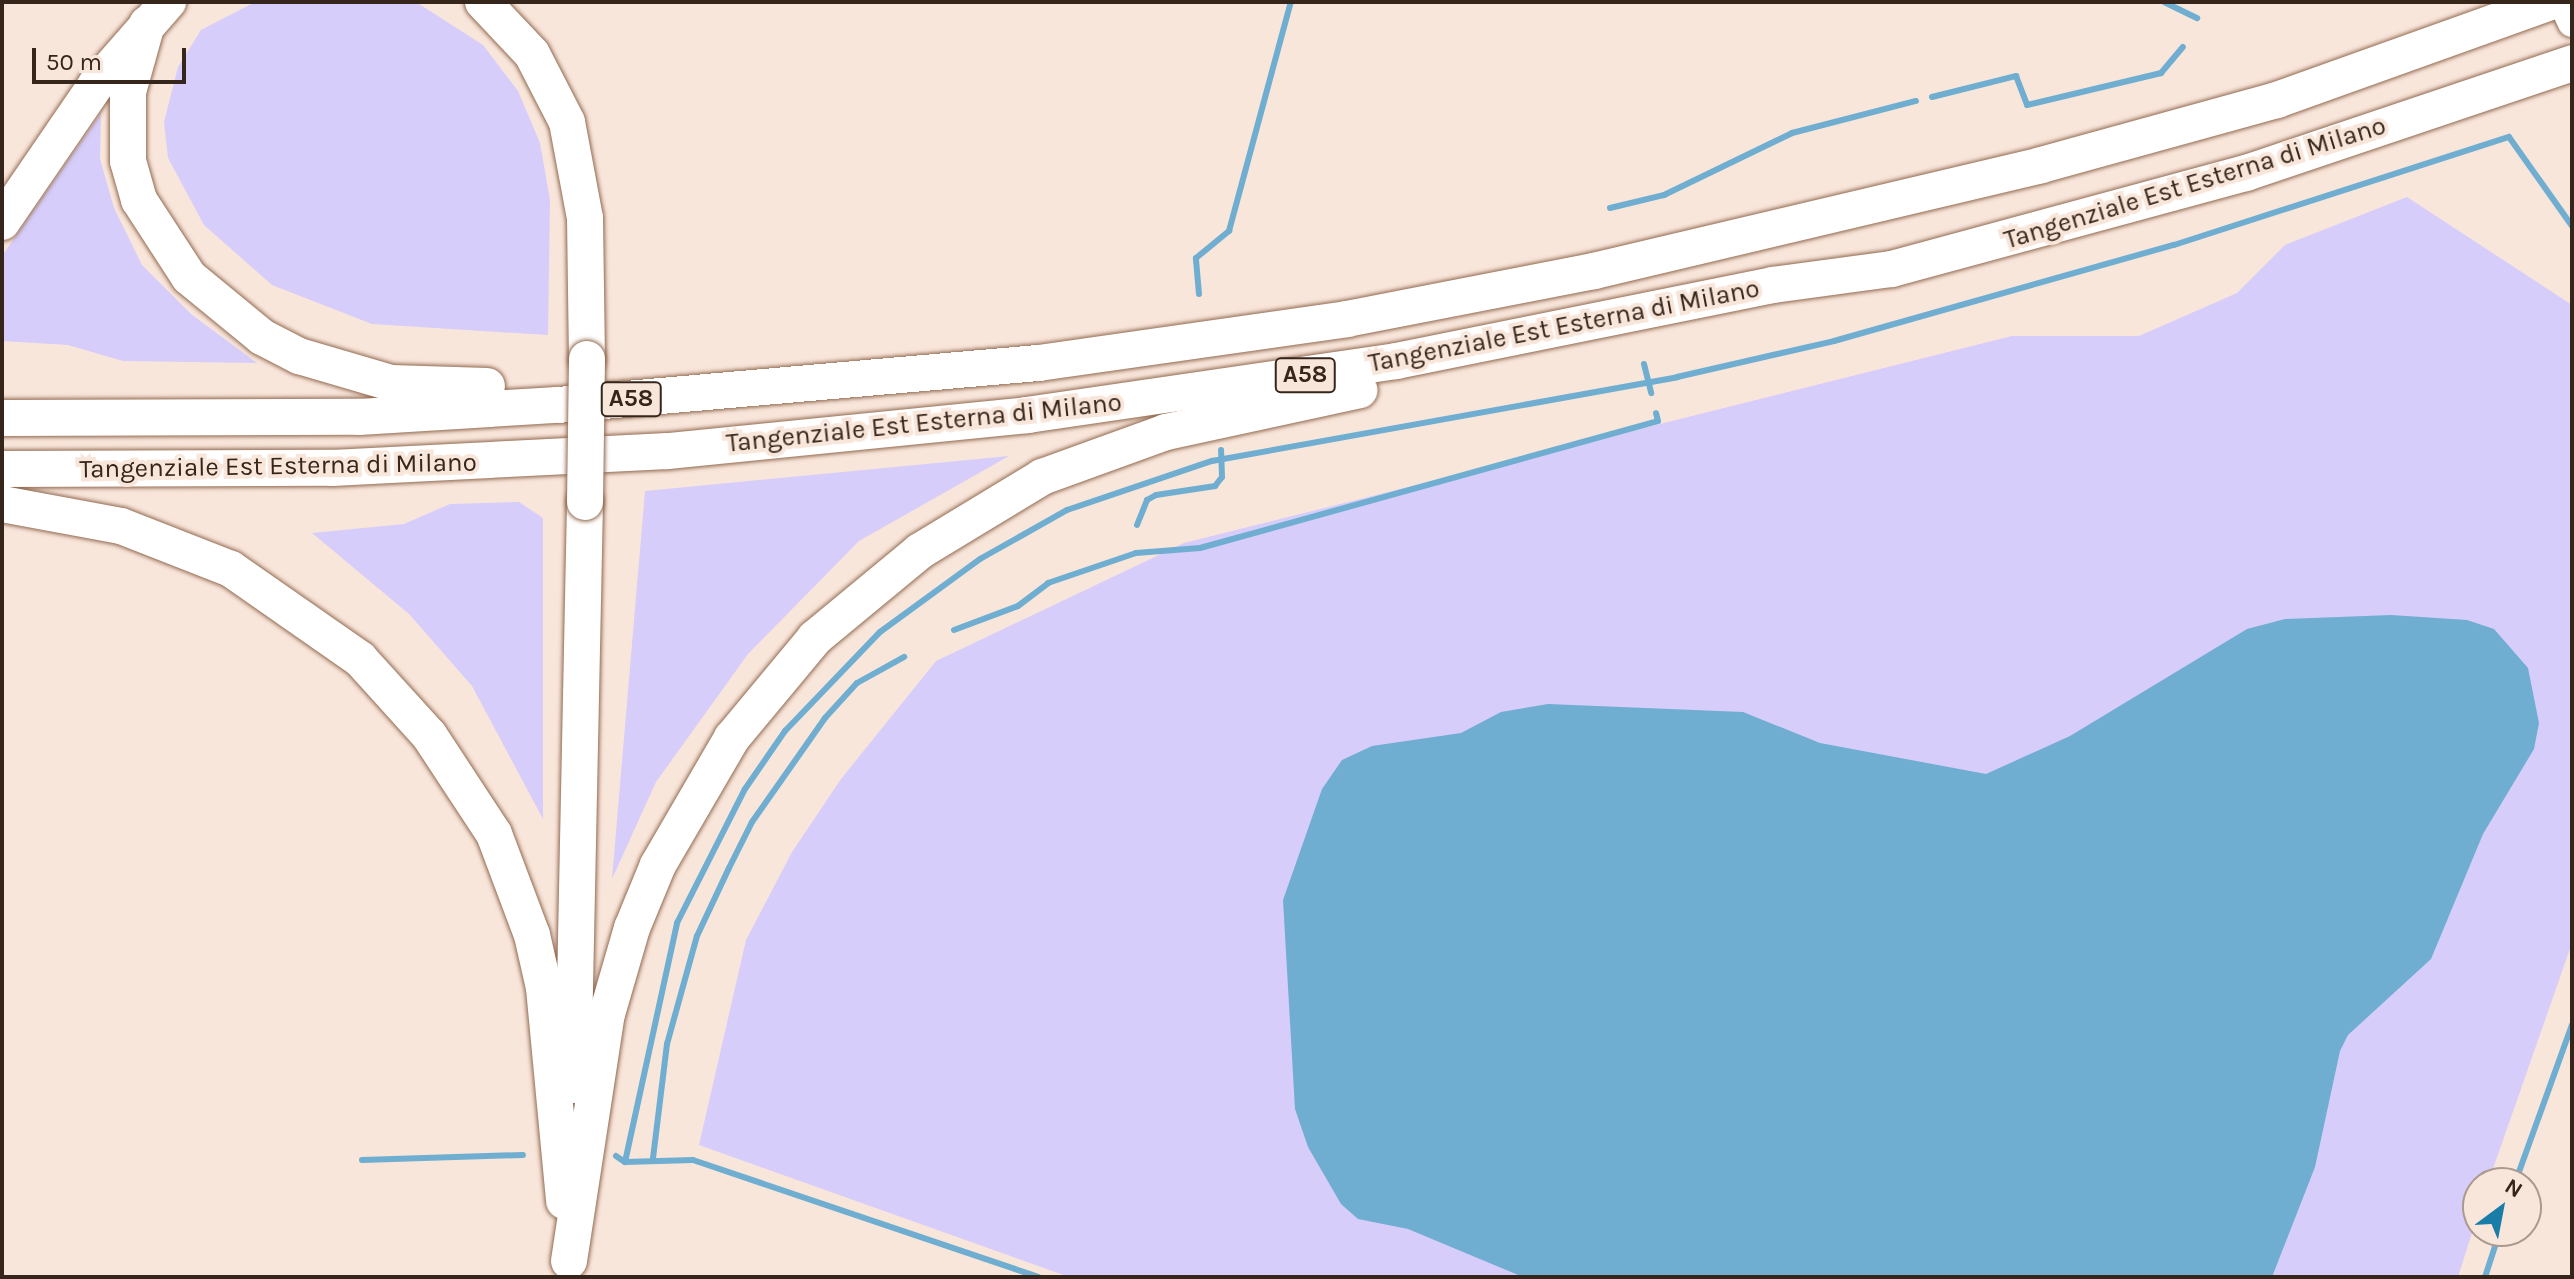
<!DOCTYPE html>
<html>
<head>
<meta charset="utf-8">
<style>
  body { margin:0 }
  #map { position:relative; width:2574px; height:1279px; overflow:hidden; background:#f9e6db; font-family:Karla,sans-serif }
  div>[style] { position:absolute }
  .green>* { inset:0; background:#d6cdfa }
  .water>* { inset:0; background:#6faed0 }
  .stream>* { height:6px; margin:-3px; padding:0 3px; transform-origin:3px; border-radius:3px; background:#6faed0 }
  .roads { filter:drop-shadow(0 0 2px #926a50) drop-shadow(0 0 2px #926a50) }
  .secondary>* { height:28px; margin:-14px; padding:0 14px; transform-origin:14px; border-radius:14px; background:#fff }
  .highway>* { height:36px; margin:-18px; padding:0 18px; transform-origin:18px; border-radius:18px; background:#fff }
  .bridges { filter:drop-shadow(0 0 2px #926a50) drop-shadow(0 0 2px #926a50) }
  .highway-bridge>* { height:36px; margin:-18px; padding:0 18px; transform-origin:18px; border-radius:18px; background:#fff }
  span { translate:-50% -50%; white-space:nowrap; text-align:center; line-height:1.15; -webkit-text-stroke:8px #f9e6db; paint-order:stroke }
  .shield-label span { padding:2px 6px; background:#f9e6db; border:2px solid; border-radius:6px; -webkit-text-stroke-width:0 }
  .shield-label { font-size:24px; color:#36251a; font-weight:700 }
  .street-label { font-size:26px; color:#36251a }
  .frame { position:absolute; inset:0; border:4px solid #36251a; pointer-events:none }
  .north { position:absolute; left:2462px; top:1167px; width:80px; height:80px; box-sizing:border-box; background:#f9e6db; border:2px solid #ab998e; border-radius:50%; rotate:32deg; font-size:22px; font-weight:700; line-height:32px; text-align:center; color:#36251a }
  .north::after { content:''; display:block; margin:auto; width:28px; height:36px; background:#1a7da8; clip-path:polygon(50% 0,100% 100%,50% 72%,0 100%) }
  .scale { position:absolute; left:32px; top:48px; width:154px; height:36px; box-sizing:border-box; border:4px solid #36251a; border-top:0; padding-left:10px; font-size:24px; line-height:28px; white-space:nowrap; color:#36251a; -webkit-text-stroke:6px #f9e6db; paint-order:stroke }
</style>
</head>
<body>
<div id="map">
  <div class="green">
    <i style="clip-path:polygon(255px 2px,416px 2px,483px 45px,518px 91px,540px 143px,550px 200px,548px 335px,372px 324px,272px 285px,204px 225px,168px 158px,164px 122px,178px 67px,201px 30px)"></i>
    <i style="clip-path:polygon(101px 113px,100px 159px,114px 208px,142px 265px,191px 314px,257px 363px,123px 361px,68px 345px,2px 341px,2px 256px)"></i>
    <i style="clip-path:polygon(2407px 197px,2572px 305px,2572px 943px,2488px 1183px,2478px 1183px,2478px 1214px,2458px 1277px,1069px 1277px,699px 1145px,746px 940px,792px 852px,841px 779px,936px 661px,1184px 543px,2012px 336px,2139px 336px,2237px 293px,2285px 245px)"></i>
    <i style="clip-path:polygon(1009px 456px,859px 541px,748px 654px,656px 782px,612px 879px,645px 491px)"></i>
    <i style="clip-path:polygon(519px 502px,543px 518px,543px 819px,472px 686px,409px 614px,312px 533px,404px 524px,450px 504px)"></i>
  </div>
  <div class="water">
    <i style="clip-path:polygon(2391px 615px,2467px 620px,2494px 629px,2528px 668px,2539px 723px,2534px 749px,2483px 834px,2431px 959px,2348px 1035px,2340px 1051px,2315px 1167px,2272px 1277px,1523px 1277px,1408px 1229px,1358px 1219px,1341px 1204px,1308px 1147px,1295px 1109px,1283px 900px,1322px 789px,1342px 760px,1372px 746px,1461px 733px,1501px 712px,1548px 704px,1743px 712px,1820px 743px,1986px 774px,2070px 736px,2247px 629px,2285px 619px)"></i>
  </div>
  <div class="stream">
    <i style="left:2164px;top:2px;width:37px;rotate:26deg"></i>
    <i style="left:1932px;top:97px;width:87px;rotate:-14deg"></i>
    <i style="left:2016px;top:76px;width:31px;rotate:69deg"></i>
    <i style="left:2027px;top:105px;width:138px;rotate:-13.4deg"></i>
    <i style="left:2161px;top:73px;width:34px;rotate:-50deg"></i>
    <i style="left:1610px;top:208px;width:56px;rotate:-13.5deg"></i>
    <i style="left:1664px;top:195px;width:142px;rotate:-25.8deg"></i>
    <i style="left:1792px;top:133px;width:128px;rotate:-14.5deg"></i>
    <i style="left:1199px;top:294px;width:36px;rotate:-95deg"></i>
    <i style="left:1196px;top:258px;width:43px;rotate:-39.3deg"></i>
    <i style="left:1229px;top:231px;width:237px;rotate:-74.9deg"></i>
    <i style="left:1644px;top:364px;width:30px;rotate:76deg"></i>
    <i style="left:1137px;top:525px;width:27px;rotate:-68deg"></i>
    <i style="left:1147px;top:500px;width:10px;rotate:-29deg"></i>
    <i style="left:1156px;top:495px;width:60px;rotate:-8.7deg"></i>
    <i style="left:1215px;top:486px;width:11px;rotate:-52deg"></i>
    <i style="left:1222px;top:477px;width:27px;rotate:-92deg"></i>
    <i style="left:954px;top:630px;width:68px;rotate:-20.6deg"></i>
    <i style="left:1018px;top:606px;width:38px;rotate:-37deg"></i>
    <i style="left:1048px;top:583px;width:93px;rotate:-18.8deg"></i>
    <i style="left:1136px;top:553px;width:64px;rotate:-4.5deg"></i>
    <i style="left:1200px;top:548px;width:475px;rotate:-15.5deg"></i>
    <i style="left:1658px;top:421px;width:8px;rotate:-104deg"></i>
    <i style="left:616px;top:1156px;width:11px;rotate:34deg"></i>
    <i style="left:625px;top:1162px;width:68px;rotate:-1.7deg"></i>
    <i style="left:693px;top:1160px;width:365px;rotate:18.7deg"></i>
    <i style="left:653px;top:1158px;width:115px;rotate:-83deg"></i>
    <i style="left:667px;top:1044px;width:112px;rotate:-74.5deg"></i>
    <i style="left:697px;top:936px;width:75px;rotate:-64.8deg"></i>
    <i style="left:729px;top:868px;width:51px;rotate:-63.4deg"></i>
    <i style="left:752px;top:822px;width:127px;rotate:-54.9deg"></i>
    <i style="left:825px;top:718px;width:47px;rotate:-47.6deg"></i>
    <i style="left:857px;top:683px;width:54px;rotate:-29deg"></i>
    <i style="left:362px;top:1160px;width:161px;rotate:-1.8deg"></i>
    <i style="left:625px;top:1162px;width:245px;rotate:-77.7deg"></i>
    <i style="left:677px;top:923px;width:150px;rotate:-63.1deg"></i>
    <i style="left:745px;top:789px;width:70px;rotate:-55.4deg"></i>
    <i style="left:785px;top:731px;width:137px;rotate:-46.2deg"></i>
    <i style="left:880px;top:632px;width:124px;rotate:-36.1deg"></i>
    <i style="left:980px;top:559px;width:100px;rotate:-29.4deg"></i>
    <i style="left:1067px;top:510px;width:153px;rotate:-18.7deg"></i>
    <i style="left:1212px;top:461px;width:473px;rotate:-10.2deg"></i>
    <i style="left:1677px;top:377px;width:161px;rotate:-12.9deg"></i>
    <i style="left:1834px;top:341px;width:353px;rotate:-15.8deg"></i>
    <i style="left:2174px;top:245px;width:352px;rotate:-17.9deg"></i>
    <i style="left:2509px;top:137px;width:109px;rotate:54.7deg"></i>
    <i style="left:2515px;top:1183px;width:168px;rotate:-70.2deg"></i>
    <i style="left:2485px;top:1277px;width:48px;rotate:-71.9deg"></i>
  </div>
  <div class="roads">
    <div class="secondary">
      <i style="left:2562px;top:2px;width:23px;rotate:65deg"></i>
    </div>
    <div class="highway">
      <i style="left:483px;top:2px;width:71px;rotate:46.7deg"></i>
      <i style="left:532px;top:54px;width:76px;rotate:62.8deg"></i>
      <i style="left:567px;top:122px;width:98px;rotate:79.4deg"></i>
      <i style="left:585px;top:218px;width:141px;rotate:89.2deg"></i>
      <i style="left:147px;top:24px;width:71px;rotate:105.6deg"></i>
      <i style="left:128px;top:92px;width:69px;rotate:90deg"></i>
      <i style="left:128px;top:161px;width:41px;rotate:74.2deg"></i>
      <i style="left:139px;top:200px;width:92px;rotate:57deg"></i>
      <i style="left:189px;top:277px;width:94px;rotate:39.4deg"></i>
      <i style="left:262px;top:337px;width:42px;rotate:27.2deg"></i>
      <i style="left:299px;top:356px;width:96px;rotate:16.4deg"></i>
      <i style="left:391px;top:383px;width:96px;rotate:1.8deg"></i>
      <i style="left:2px;top:222px;width:168px;rotate:-55.6deg"></i>
      <i style="left:97px;top:83px;width:108px;rotate:-48.8deg"></i>
      <i style="left:2px;top:418px;width:357px;rotate:-0.2deg"></i>
      <i style="left:359px;top:417px;width:199px;rotate:-3.5deg"></i>
      <i style="left:558px;top:405px;width:483px;rotate:-5deg"></i>
      <i style="left:1039px;top:363px;width:311px;rotate:-8.1deg"></i>
      <i style="left:1347px;top:319px;width:252px;rotate:-11deg"></i>
      <i style="left:1594px;top:271px;width:459px;rotate:-13.3deg"></i>
      <i style="left:2041px;top:165px;width:245px;rotate:-15.4deg"></i>
      <i style="left:2277px;top:100px;width:291px;rotate:-19.7deg"></i>
      <i style="left:2px;top:469px;width:330px;rotate:-0.2deg"></i>
      <i style="left:332px;top:468px;width:336px;rotate:-2.9deg"></i>
      <i style="left:668px;top:451px;width:361px;rotate:-5.7deg"></i>
      <i style="left:1027px;top:415px;width:373px;rotate:-8.3deg"></i>
      <i style="left:1396px;top:361px;width:385px;rotate:-11.4deg"></i>
      <i style="left:1773px;top:285px;width:120px;rotate:-7.7deg"></i>
      <i style="left:1892px;top:269px;width:367px;rotate:-15.2deg"></i>
      <i style="left:2246px;top:173px;width:344px;rotate:-18.6deg"></i>
      <i style="left:2px;top:504px;width:121px;rotate:10.5deg"></i>
      <i style="left:121px;top:526px;width:118px;rotate:21.4deg"></i>
      <i style="left:231px;top:569px;width:157px;rotate:34.9deg"></i>
      <i style="left:360px;top:659px;width:103px;rotate:47.8deg"></i>
      <i style="left:429px;top:735px;width:118px;rotate:56.7deg"></i>
      <i style="left:494px;top:834px;width:108px;rotate:69.4deg"></i>
      <i style="left:532px;top:935px;width:54px;rotate:77.2deg"></i>
      <i style="left:544px;top:988px;width:214px;rotate:84.6deg"></i>
      <i style="left:573px;top:1085px;width:583px;rotate:-88.82deg"></i>
      <i style="left:569px;top:1261px;width:250px;rotate:-81.3deg"></i>
      <i style="left:607px;top:1014px;width:90px;rotate:-73.8deg"></i>
      <i style="left:632px;top:928px;width:68px;rotate:-67.6deg"></i>
      <i style="left:658px;top:865px;width:147px;rotate:-59.8deg"></i>
      <i style="left:732px;top:738px;width:130px;rotate:-50.3deg"></i>
      <i style="left:815px;top:638px;width:136px;rotate:-39.6deg"></i>
      <i style="left:920px;top:551px;width:143px;rotate:-31.2deg"></i>
      <i style="left:1042px;top:477px;width:132px;rotate:-19.9deg"></i>
      <i style="left:1166px;top:432px;width:198px;rotate:-12.2deg"></i>
    </div>
  </div>
  <div class="bridges">
    <div class="highway-bridge">
      <i style="left:585px;top:502px;width:143px;rotate:-89.2deg"></i>
    </div>
  </div>
  <div class="shield-label">
    <span style="left:1305px;top:375px">A58</span>
    <span style="left:631px;top:399px">A58</span>
  </div>
  <div class="street-label">
    <span style="left:2195px;top:183px;rotate:-17deg">Tangenziale Est Esterna di Milano</span>
    <span style="left:1564px;top:326px;rotate:-11deg">Tangenziale Est Esterna di Milano</span>
    <span style="left:924px;top:423px;rotate:-6deg">Tangenziale Est Esterna di Milano</span>
    <span style="left:278px;top:466px;rotate:-1deg">Tangenziale Est Esterna di Milano</span>
  </div>
  <div class="frame"></div>
  <div class="north">N</div>
  <div class="scale">50 m</div>
</div>
</body>
</html>
